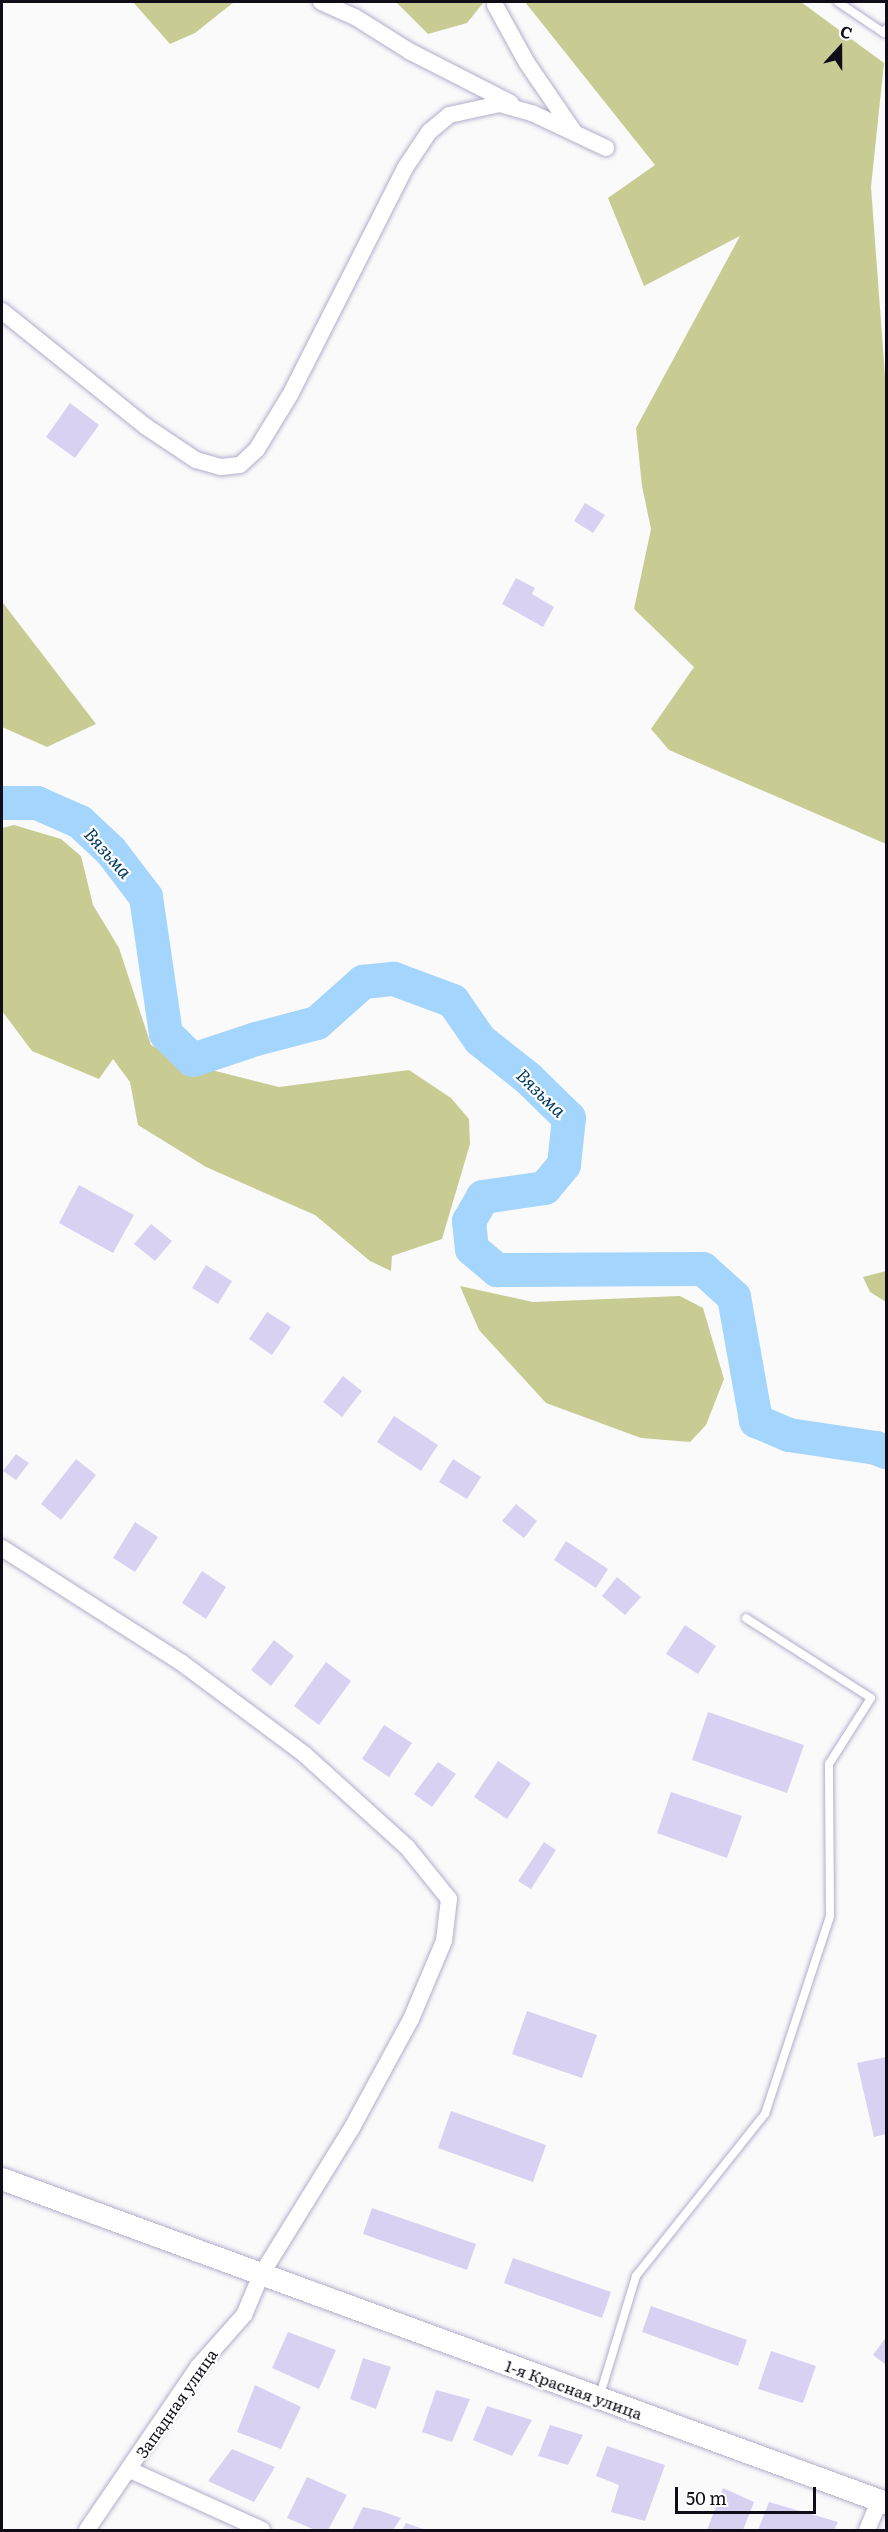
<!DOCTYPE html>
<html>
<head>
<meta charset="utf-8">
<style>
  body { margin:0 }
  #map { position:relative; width:888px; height:2532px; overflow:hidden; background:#fafafa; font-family:Literata,serif }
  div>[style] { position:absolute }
  .forest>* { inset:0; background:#c8cc93 }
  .river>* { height:34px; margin:-17px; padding:0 17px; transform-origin:17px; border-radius:17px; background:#a4d5fd }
  .building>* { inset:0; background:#d9d1f2 }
  .roads { filter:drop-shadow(0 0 2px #b4accc) drop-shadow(0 0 2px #b4accc) }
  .service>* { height:8px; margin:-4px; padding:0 4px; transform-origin:4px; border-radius:4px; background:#fff }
  .minor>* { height:16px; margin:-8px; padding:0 8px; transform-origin:8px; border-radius:8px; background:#fff }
  .secondary>* { height:22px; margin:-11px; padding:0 11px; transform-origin:11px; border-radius:11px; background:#fff }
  span { translate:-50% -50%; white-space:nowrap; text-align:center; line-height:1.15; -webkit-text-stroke:4.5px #fff; paint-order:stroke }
  .street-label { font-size:16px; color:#100d18 }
  .water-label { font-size:18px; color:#00395e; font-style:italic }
  .frame { position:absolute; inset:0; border:3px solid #100d18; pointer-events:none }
  .north { position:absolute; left:810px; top:18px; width:60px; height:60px; -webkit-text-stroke:4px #fff; paint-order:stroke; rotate:21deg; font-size:16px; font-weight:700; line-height:24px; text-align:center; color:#100d18 }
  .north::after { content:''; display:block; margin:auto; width:21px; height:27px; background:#100d18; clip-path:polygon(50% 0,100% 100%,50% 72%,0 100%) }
  .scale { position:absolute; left:675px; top:2487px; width:141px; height:27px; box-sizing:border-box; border:3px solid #100d18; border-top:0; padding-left:8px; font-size:18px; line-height:21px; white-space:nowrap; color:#100d18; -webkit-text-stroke:4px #fff; paint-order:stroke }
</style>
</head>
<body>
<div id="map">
  <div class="forest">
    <i style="clip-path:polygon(133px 2px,234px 2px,195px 33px,170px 44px)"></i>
    <i style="clip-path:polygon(396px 2px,484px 2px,467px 23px,428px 34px)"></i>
    <i style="clip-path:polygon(525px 2px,801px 2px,884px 63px,871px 187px,886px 389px,886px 844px,669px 750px,651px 729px,694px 667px,634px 609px,651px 529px,642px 486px,636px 428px,740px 236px,644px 286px,608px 198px,655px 165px)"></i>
    <i style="clip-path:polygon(2px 603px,3px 603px,96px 724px,47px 747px,2px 727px)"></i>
    <i style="clip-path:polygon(14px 825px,61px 839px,81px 856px,93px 905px,119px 948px,151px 1045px,196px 1066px,279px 1087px,409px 1070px,451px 1098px,469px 1119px,470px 1144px,442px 1239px,392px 1256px,391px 1271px,370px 1261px,315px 1215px,206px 1167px,138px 1125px,130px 1082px,113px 1059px,99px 1079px,32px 1051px,2px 1011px,2px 828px)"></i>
    <i style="clip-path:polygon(886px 1271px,886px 1302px,870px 1292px,863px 1277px)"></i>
    <i style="clip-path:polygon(460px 1286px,533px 1302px,680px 1296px,703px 1308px,724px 1379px,706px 1425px,690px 1442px,641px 1438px,546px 1403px,479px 1330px)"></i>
  </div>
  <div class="river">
    <i style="left:2px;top:803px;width:35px"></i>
    <i style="left:37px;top:803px;width:47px;rotate:23.8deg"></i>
    <i style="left:80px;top:822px;width:42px;rotate:43.1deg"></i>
    <i style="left:111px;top:851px;width:58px;rotate:52.7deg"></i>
    <i style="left:146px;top:897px;width:138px;rotate:81.7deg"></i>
    <i style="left:166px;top:1034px;width:37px;rotate:44deg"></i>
    <i style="left:193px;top:1060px;width:66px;rotate:-18.4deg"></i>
    <i style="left:256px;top:1039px;width:63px;rotate:-14.7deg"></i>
    <i style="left:317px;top:1023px;width:62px;rotate:-41.7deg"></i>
    <i style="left:363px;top:982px;width:31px;rotate:-6deg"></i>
    <i style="left:394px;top:979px;width:63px;rotate:20.4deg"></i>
    <i style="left:453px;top:1001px;width:47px;rotate:55.3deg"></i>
    <i style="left:480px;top:1040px;width:61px;rotate:38.4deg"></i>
    <i style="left:528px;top:1078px;width:57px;rotate:44.3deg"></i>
    <i style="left:569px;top:1118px;width:47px;rotate:96.1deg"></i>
    <i style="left:564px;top:1165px;width:30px;rotate:130deg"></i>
    <i style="left:545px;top:1188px;width:63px;rotate:171.7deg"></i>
    <i style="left:483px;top:1197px;width:28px;rotate:120deg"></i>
    <i style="left:469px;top:1221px;width:28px;rotate:84deg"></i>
    <i style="left:472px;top:1249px;width:33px;rotate:40deg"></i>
    <i style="left:497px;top:1270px;width:206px;rotate:-0.3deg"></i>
    <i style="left:703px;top:1269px;width:42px;rotate:42.1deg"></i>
    <i style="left:734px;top:1297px;width:126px;rotate:79.9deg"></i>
    <i style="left:756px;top:1421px;width:36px;rotate:23deg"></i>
    <i style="left:789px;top:1435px;width:88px;rotate:8.5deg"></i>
    <i style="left:876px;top:1448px;width:11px;rotate:22deg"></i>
  </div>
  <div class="building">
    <i style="clip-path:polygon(70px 403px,99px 425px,75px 458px,46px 437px)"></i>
    <i style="clip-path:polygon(585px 503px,605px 515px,593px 533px,574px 521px)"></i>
    <i style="clip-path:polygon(516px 578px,535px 588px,532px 594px,554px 607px,543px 627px,502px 604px)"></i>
    <i style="clip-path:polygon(79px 1185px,134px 1215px,113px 1253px,59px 1223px)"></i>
    <i style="clip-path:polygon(151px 1224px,172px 1241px,155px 1261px,134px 1244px)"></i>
    <i style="clip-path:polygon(206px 1265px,232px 1281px,218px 1304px,192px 1288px)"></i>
    <i style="clip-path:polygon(267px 1312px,291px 1327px,272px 1355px,249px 1339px)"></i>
    <i style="clip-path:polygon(343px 1376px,362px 1391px,342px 1417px,323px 1402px)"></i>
    <i style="clip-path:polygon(394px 1416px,438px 1445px,421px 1471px,377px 1442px)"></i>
    <i style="clip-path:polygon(16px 1454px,29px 1463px,16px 1480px,3px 1471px)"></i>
    <i style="clip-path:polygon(76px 1459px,96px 1475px,61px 1520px,41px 1504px)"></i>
    <i style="clip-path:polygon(453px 1459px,481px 1477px,467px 1499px,439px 1482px)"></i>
    <i style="clip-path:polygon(516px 1504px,537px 1521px,524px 1538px,502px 1521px)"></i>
    <i style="clip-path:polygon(135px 1522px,158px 1537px,135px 1572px,113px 1558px)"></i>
    <i style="clip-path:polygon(566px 1541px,608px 1569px,596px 1588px,554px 1560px)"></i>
    <i style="clip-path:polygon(202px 1571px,226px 1587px,206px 1619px,182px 1603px)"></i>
    <i style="clip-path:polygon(617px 1577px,641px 1597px,625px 1615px,602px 1596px)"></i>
    <i style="clip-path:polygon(685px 1625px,716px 1646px,698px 1674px,666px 1654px)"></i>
    <i style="clip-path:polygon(274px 1640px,294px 1656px,271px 1686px,251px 1670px)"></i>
    <i style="clip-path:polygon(326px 1662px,351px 1681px,319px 1725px,294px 1706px)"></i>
    <i style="clip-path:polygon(708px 1712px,804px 1745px,787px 1793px,692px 1760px)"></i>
    <i style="clip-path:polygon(384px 1725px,412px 1743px,389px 1777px,362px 1759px)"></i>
    <i style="clip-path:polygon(498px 1761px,531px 1783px,507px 1819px,474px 1797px)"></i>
    <i style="clip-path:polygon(438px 1762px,456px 1774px,432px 1807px,414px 1794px)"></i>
    <i style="clip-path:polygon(671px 1792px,742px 1816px,727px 1858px,657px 1833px)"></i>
    <i style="clip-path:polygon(544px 1842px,556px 1850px,531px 1889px,518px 1881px)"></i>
    <i style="clip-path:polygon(527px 2011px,597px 2035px,582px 2078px,512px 2054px)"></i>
    <i style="clip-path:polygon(886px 2057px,886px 2134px,874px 2137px,857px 2063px)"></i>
    <i style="clip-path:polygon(451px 2111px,546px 2145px,533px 2182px,438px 2148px)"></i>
    <i style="clip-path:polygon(372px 2208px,476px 2244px,467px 2270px,363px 2234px)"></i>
    <i style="clip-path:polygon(513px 2258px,611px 2292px,602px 2318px,504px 2283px)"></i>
    <i style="clip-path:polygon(651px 2306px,747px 2340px,738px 2366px,642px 2332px)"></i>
    <i style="clip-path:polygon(288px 2332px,336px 2350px,319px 2389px,272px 2368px)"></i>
    <i style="clip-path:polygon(886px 2337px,886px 2365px,873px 2355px)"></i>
    <i style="clip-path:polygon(771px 2351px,816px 2366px,803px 2403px,758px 2389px)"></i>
    <i style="clip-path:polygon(363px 2358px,391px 2367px,376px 2409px,350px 2399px)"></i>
    <i style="clip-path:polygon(255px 2385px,301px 2407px,281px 2449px,237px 2432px)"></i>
    <i style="clip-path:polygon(436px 2390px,470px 2399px,452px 2442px,422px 2432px)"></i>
    <i style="clip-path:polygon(487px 2406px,532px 2420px,512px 2456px,473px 2440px)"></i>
    <i style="clip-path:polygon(550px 2425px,583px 2435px,568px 2465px,538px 2456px)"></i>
    <i style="clip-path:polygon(607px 2446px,665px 2465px,645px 2521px,611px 2512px,619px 2485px,596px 2476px)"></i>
    <i style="clip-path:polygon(232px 2449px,275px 2467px,254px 2502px,208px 2481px)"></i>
    <i style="clip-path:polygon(307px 2477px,347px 2495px,328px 2530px,315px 2530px,287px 2518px)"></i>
    <i style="clip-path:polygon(723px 2488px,754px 2502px,743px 2530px,707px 2530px)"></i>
    <i style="clip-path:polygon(769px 2502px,838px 2522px,834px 2530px,758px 2530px)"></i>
    <i style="clip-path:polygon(363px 2507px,381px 2511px,401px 2518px,393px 2530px,352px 2530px)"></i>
    <i style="clip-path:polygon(406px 2523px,426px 2530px,402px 2530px)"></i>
  </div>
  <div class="roads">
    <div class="service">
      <i style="left:838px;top:2px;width:55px;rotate:34deg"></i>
      <i style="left:884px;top:33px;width:4px;rotate:-63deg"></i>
      <i style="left:599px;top:2398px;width:127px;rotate:-73.1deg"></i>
      <i style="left:636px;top:2276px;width:207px;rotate:-51.5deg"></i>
      <i style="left:765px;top:2114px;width:208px;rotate:-71.8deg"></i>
      <i style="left:830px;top:1916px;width:152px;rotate:-90.4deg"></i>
      <i style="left:829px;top:1764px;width:78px;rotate:-57.5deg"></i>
      <i style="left:871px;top:1698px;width:148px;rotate:-147.4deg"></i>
    </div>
    <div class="minor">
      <i style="left:321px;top:2px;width:37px;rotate:24deg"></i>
      <i style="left:355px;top:17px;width:64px;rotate:32.2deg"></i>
      <i style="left:409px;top:51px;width:114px;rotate:27deg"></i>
      <i style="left:495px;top:5px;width:66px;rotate:61.1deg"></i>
      <i style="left:527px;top:63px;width:83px;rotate:55.7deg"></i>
      <i style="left:2px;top:311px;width:184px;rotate:38.8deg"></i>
      <i style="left:145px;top:426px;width:61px;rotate:33.7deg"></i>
      <i style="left:196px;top:460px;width:26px;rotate:16deg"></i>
      <i style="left:221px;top:467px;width:19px;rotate:-6deg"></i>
      <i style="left:240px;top:465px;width:23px;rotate:-43deg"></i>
      <i style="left:257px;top:449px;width:63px;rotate:-58.6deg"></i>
      <i style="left:290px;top:395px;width:254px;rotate:-63.1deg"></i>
      <i style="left:405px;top:168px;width:43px;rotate:-56.3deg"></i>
      <i style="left:429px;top:132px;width:26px;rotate:-40deg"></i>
      <i style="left:449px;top:115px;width:52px;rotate:-12.2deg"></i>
      <i style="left:500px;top:104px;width:33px;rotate:16deg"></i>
      <i style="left:532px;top:113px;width:82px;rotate:25.3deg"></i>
      <i style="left:2px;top:1548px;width:214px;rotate:32.6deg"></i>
      <i style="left:182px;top:1663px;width:152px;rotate:36.7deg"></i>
      <i style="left:304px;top:1754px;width:139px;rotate:42.1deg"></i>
      <i style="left:407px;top:1847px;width:67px;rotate:51.1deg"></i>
      <i style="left:449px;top:1899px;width:42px;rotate:96.8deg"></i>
      <i style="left:444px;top:1941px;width:85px;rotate:112.9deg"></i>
      <i style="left:411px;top:2019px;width:122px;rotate:118.5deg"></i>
      <i style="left:353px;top:2126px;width:175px;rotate:121.7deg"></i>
      <i style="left:261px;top:2275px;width:43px;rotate:113deg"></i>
      <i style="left:244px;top:2315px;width:69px;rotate:131.5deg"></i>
      <i style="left:198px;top:2367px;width:197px;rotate:124.3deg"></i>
      <i style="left:130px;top:2470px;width:145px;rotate:24.4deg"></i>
      <i style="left:867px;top:2530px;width:33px;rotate:-67deg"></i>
    </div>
    <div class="secondary">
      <i style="left:2px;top:2179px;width:942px;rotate:20.13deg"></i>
    </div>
  </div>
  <div class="street-label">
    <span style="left:574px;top:2389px;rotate:20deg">1-я Красная улица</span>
    <span style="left:176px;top:2403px;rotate:-55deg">Западная улица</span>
  </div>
  <div class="water-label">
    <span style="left:108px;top:853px;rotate:48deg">Вязьма</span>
    <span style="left:541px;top:1093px;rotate:44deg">Вязьма</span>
  </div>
  <div class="frame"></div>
  <div class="north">С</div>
  <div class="scale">50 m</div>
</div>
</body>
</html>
